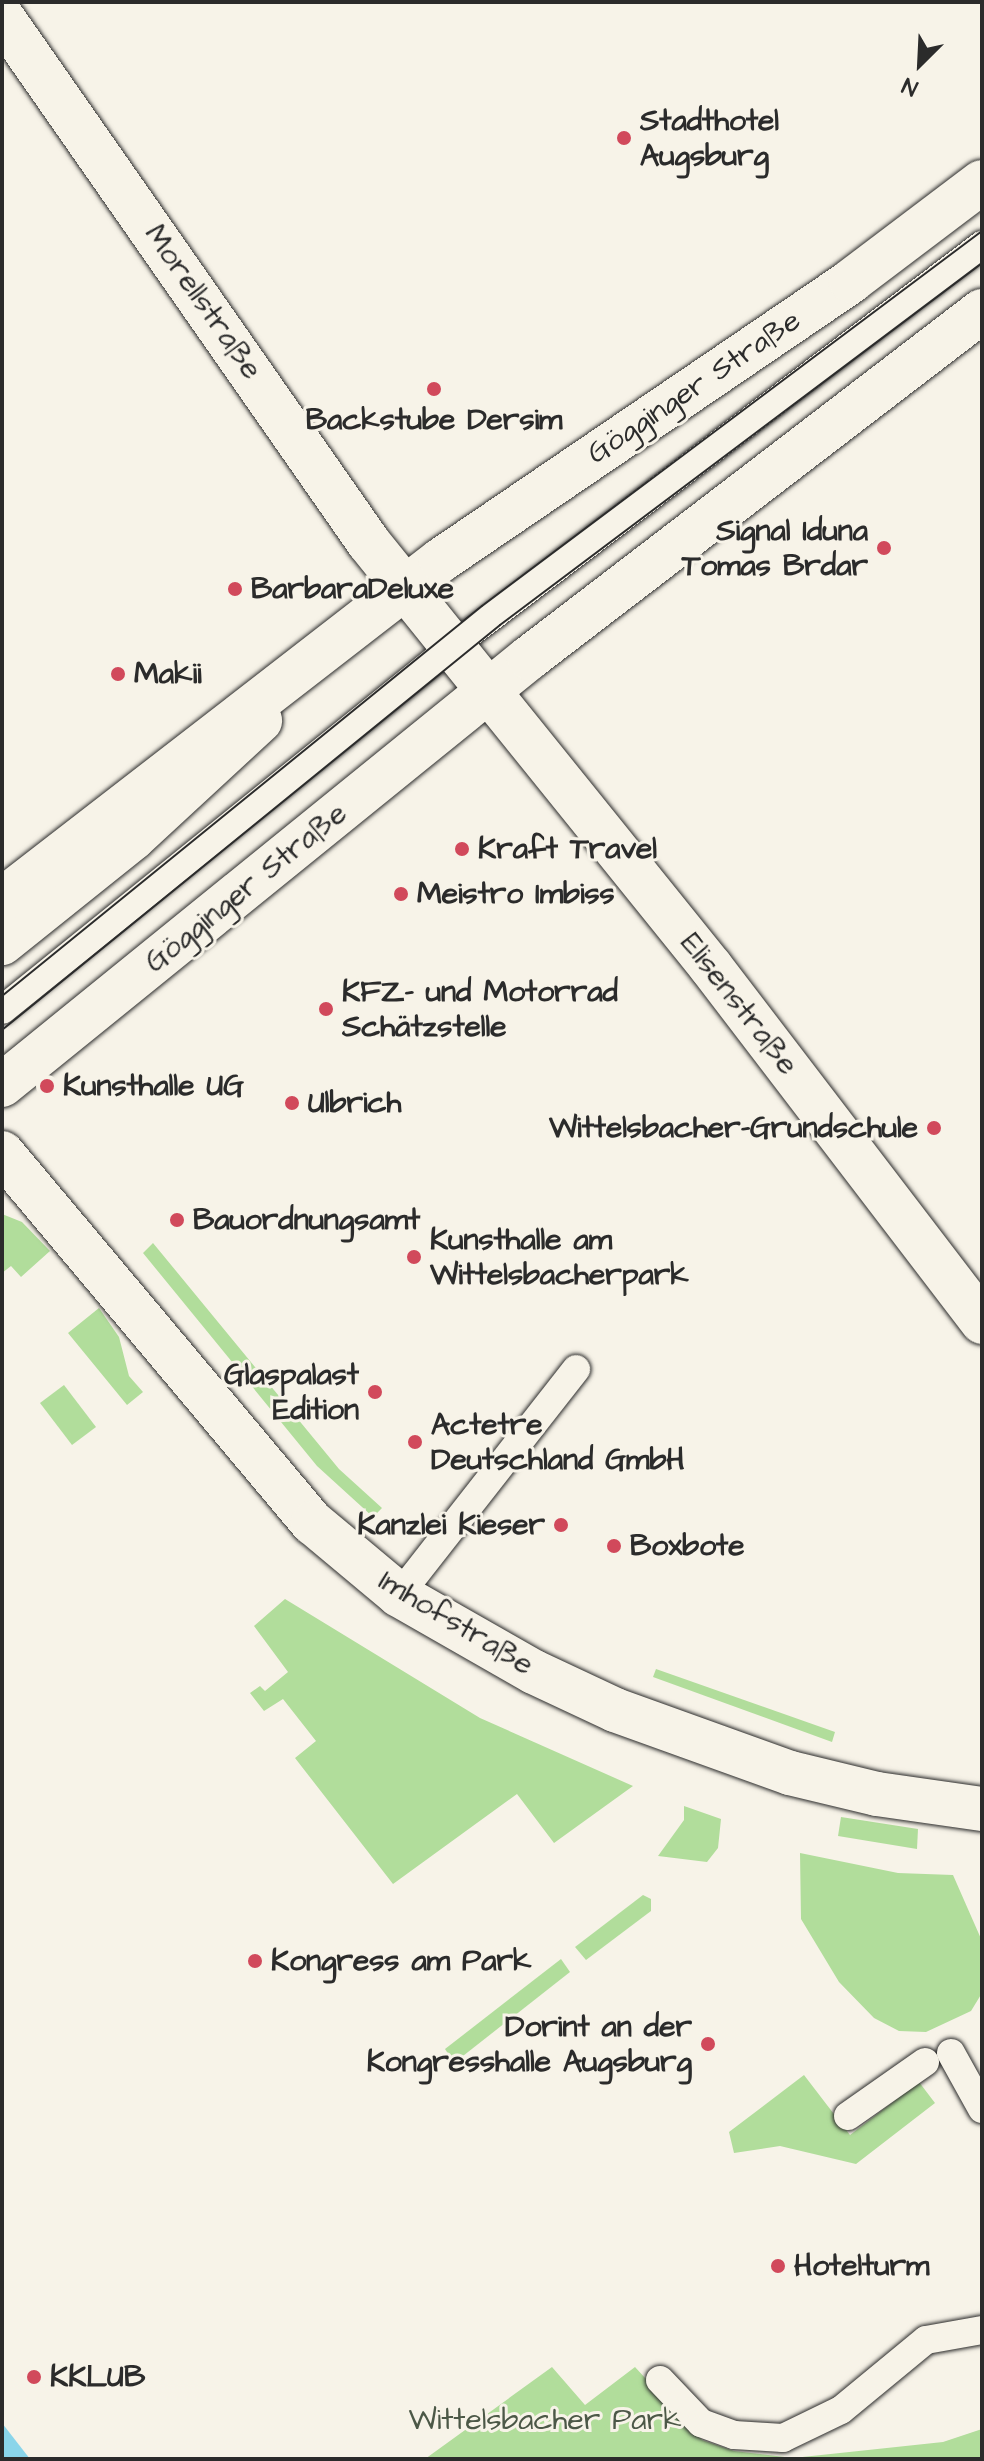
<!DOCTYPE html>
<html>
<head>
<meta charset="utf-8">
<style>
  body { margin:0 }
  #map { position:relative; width:984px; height:2461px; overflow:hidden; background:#f7f3e8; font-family:"Architects Daughter",sans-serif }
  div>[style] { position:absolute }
  .green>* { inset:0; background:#b1dd9b }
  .water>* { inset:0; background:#8ad5ea }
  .roads { filter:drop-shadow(0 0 2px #2b2b2b) drop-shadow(0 0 2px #2b2b2b) }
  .lane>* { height:28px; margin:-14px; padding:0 14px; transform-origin:14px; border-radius:14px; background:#f7f3e8 }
  .street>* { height:44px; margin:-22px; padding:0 22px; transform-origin:22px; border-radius:22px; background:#f7f3e8 }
  .secondary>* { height:44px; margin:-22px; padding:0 22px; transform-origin:22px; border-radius:22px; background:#f7f3e8 }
  .tram>* { height:2px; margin:-1px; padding:0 1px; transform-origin:1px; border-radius:1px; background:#2b2b2b }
  .dots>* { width:22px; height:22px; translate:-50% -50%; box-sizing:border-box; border:4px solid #f7f3e8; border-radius:50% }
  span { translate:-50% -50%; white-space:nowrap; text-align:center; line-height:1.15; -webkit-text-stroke:6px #f7f3e8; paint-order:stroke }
  .poi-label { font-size:30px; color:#2b2b2b; font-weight:700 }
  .left { translate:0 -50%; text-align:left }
  .right { translate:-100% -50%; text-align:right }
  .street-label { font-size:30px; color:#2b2b2b }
  .park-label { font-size:30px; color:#4c5847 }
  .frame { position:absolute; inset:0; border:4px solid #2b2b2b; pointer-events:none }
  .north { position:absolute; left:880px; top:24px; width:80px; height:80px; -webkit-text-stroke:6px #f7f3e8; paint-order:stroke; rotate:204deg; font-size:22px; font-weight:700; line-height:32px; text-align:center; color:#2b2b2b }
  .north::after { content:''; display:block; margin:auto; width:28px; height:36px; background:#2b2b2b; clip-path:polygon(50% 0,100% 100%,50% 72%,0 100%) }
</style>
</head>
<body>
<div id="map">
  <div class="green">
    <i style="clip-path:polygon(2px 1214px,22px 1222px,50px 1251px,21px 1277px,11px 1266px,2px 1273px)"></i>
    <i style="clip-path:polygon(153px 1243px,339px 1469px,382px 1508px,373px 1517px,317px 1466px,143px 1253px)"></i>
    <i style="clip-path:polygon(99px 1308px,119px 1337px,129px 1376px,143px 1392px,127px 1405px,68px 1333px)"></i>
    <i style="clip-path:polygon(64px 1385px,96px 1427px,72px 1445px,40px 1403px)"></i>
    <i style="clip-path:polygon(285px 1599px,480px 1718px,633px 1786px,554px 1843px,517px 1794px,393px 1884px,295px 1758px,316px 1741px,283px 1699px,264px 1711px,250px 1693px,260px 1686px,265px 1691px,288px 1672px,254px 1626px)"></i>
    <i style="clip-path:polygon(656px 1669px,835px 1732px,832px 1742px,653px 1677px)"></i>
    <i style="clip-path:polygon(684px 1806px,721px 1819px,718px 1848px,707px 1862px,658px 1856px,684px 1820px)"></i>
    <i style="clip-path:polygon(841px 1817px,918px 1829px,917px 1849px,838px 1836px)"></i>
    <i style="clip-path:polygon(800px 1853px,898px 1873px,953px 1875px,982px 1941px,982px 1993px,971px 2011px,926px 2032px,899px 2031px,874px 2018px,839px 1982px,801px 1919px)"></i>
    <i style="clip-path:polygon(643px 1895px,651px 1899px,651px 1911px,586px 1960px,575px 1947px)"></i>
    <i style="clip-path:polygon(561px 1959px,570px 1972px,454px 2063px,445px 2049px)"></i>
    <i style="clip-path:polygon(804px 2075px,850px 2135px,919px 2082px,935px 2103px,856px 2164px,780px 2146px,734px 2153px,729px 2132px)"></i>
    <i style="clip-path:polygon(552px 2367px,585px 2405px,635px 2367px,702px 2440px,734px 2451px,793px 2458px,943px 2442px,982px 2429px,982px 2459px,425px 2459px)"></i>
  </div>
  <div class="water">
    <i style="clip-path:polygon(2px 2423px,30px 2459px,2px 2459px)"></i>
  </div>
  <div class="roads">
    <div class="lane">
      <i style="left:2px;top:1010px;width:580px;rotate:-38.91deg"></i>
      <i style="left:453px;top:646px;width:664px;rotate:-37.16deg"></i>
      <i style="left:399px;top:1595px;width:287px;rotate:-51.9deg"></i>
      <i style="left:951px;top:2053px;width:64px;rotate:61deg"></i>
      <i style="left:848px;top:2116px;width:94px;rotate:-35deg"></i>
      <i style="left:660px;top:2380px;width:59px;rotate:46.4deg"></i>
      <i style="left:701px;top:2423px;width:35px;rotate:20deg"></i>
      <i style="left:734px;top:2435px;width:49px;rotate:3.5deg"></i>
      <i style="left:783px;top:2438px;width:64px;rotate:-25.8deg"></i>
      <i style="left:841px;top:2410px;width:110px;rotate:-39.5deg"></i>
      <i style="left:926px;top:2340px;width:57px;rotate:-10.1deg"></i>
    </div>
    <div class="street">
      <i style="left:2px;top:17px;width:641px;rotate:55.1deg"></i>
      <i style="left:369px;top:543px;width:545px;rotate:51.11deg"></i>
      <i style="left:711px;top:967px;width:447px;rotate:52.6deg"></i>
      <i style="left:2px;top:943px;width:168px;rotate:-38.7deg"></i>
      <i style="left:133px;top:838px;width:173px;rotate:-42.7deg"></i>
      <i style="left:2px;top:1153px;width:483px;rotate:50deg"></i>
      <i style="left:313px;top:1523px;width:112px;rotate:39.9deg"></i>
      <i style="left:399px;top:1595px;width:155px;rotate:29.7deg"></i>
      <i style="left:534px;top:1672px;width:89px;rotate:25.1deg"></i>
      <i style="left:615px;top:1710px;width:186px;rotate:19.8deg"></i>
      <i style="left:790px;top:1773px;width:89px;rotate:13.6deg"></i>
      <i style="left:877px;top:1794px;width:106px;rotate:8.1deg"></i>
    </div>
    <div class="secondary">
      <i style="left:2px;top:900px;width:555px;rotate:-37.76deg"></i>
      <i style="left:441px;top:560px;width:496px;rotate:-34.2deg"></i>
      <i style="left:851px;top:281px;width:164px;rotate:-37.1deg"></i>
      <i style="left:2px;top:1085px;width:678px;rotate:-39.02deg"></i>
      <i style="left:529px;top:658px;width:571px;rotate:-37.45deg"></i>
    </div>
  </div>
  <div class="tram">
    <i style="left:2px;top:996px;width:618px;rotate:-39.09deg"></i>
    <i style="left:482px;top:606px;width:625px;rotate:-36.87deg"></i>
    <i style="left:2px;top:1030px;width:642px;rotate:-39.12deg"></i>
    <i style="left:500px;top:625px;width:603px;rotate:-36.91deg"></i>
  </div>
  <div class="dots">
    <i style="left:624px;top:138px;background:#d1495b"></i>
    <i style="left:434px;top:389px;background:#d1495b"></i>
    <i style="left:884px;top:548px;background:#d1495b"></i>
    <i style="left:235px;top:589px;background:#d1495b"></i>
    <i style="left:118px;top:674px;background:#d1495b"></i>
    <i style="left:462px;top:849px;background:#d1495b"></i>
    <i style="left:401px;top:894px;background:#d1495b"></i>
    <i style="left:326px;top:1009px;background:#d1495b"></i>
    <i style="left:47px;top:1086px;background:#d1495b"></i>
    <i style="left:292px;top:1103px;background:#d1495b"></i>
    <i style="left:934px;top:1128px;background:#d1495b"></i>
    <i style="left:177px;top:1220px;background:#d1495b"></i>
    <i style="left:414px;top:1257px;background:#d1495b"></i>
    <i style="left:375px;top:1392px;background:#d1495b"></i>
    <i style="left:415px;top:1442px;background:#d1495b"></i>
    <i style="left:561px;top:1525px;background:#d1495b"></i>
    <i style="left:614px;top:1546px;background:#d1495b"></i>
    <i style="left:255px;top:1961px;background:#d1495b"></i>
    <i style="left:708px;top:2044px;background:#d1495b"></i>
    <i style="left:778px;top:2266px;background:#d1495b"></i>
    <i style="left:34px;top:2377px;background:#d1495b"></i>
  </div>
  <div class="poi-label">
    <span class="left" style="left:640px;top:138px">Stadthotel<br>Augsburg</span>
    <span style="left:434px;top:420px">Backstube Dersim</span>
    <span class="right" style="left:868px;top:548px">Signal Iduna<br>Tomas Brdar</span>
    <span class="left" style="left:251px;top:589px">BarbaraDeluxe</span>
    <span class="left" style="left:134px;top:674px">Makii</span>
    <span class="left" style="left:478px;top:849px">Kraft Travel</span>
    <span class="left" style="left:417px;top:894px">Meistro Imbiss</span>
    <span class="left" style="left:342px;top:1009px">KFZ- und Motorrad<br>Schätzstelle</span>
    <span class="left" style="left:63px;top:1086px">Kunsthalle UG</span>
    <span class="left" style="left:308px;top:1103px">Ulbrich</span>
    <span class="right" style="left:918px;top:1128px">Wittelsbacher-Grundschule</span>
    <span class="left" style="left:193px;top:1220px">Bauordnungsamt</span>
    <span class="left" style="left:430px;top:1257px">Kunsthalle am<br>Wittelsbacherpark</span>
    <span class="right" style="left:359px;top:1392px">Glaspalast<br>Edition</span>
    <span class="left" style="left:431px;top:1442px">Actetre<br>Deutschland GmbH</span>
    <span class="right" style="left:545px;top:1525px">Kanzlei Kieser</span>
    <span class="left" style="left:630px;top:1546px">Boxbote</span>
    <span class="left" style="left:271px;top:1961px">Kongress am Park</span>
    <span class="right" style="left:692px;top:2044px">Dorint an der<br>Kongresshalle Augsburg</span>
    <span class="left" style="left:794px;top:2266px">Hotelturm</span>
    <span class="left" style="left:50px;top:2377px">KKLUB</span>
  </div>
  <div class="street-label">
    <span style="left:203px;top:302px;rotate:55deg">Morellstraße</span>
    <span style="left:694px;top:387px;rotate:-34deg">Gögginger Straße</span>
    <span style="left:246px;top:888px;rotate:-39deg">Gögginger Straße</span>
    <span style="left:739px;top:1004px;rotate:52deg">Elisenstraße</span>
    <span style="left:456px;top:1623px;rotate:31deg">Imhofstraße</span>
  </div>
  <div class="park-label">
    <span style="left:545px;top:2420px">Wittelsbacher Park</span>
  </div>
  <div class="frame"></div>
  <div class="north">N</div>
</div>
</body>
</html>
